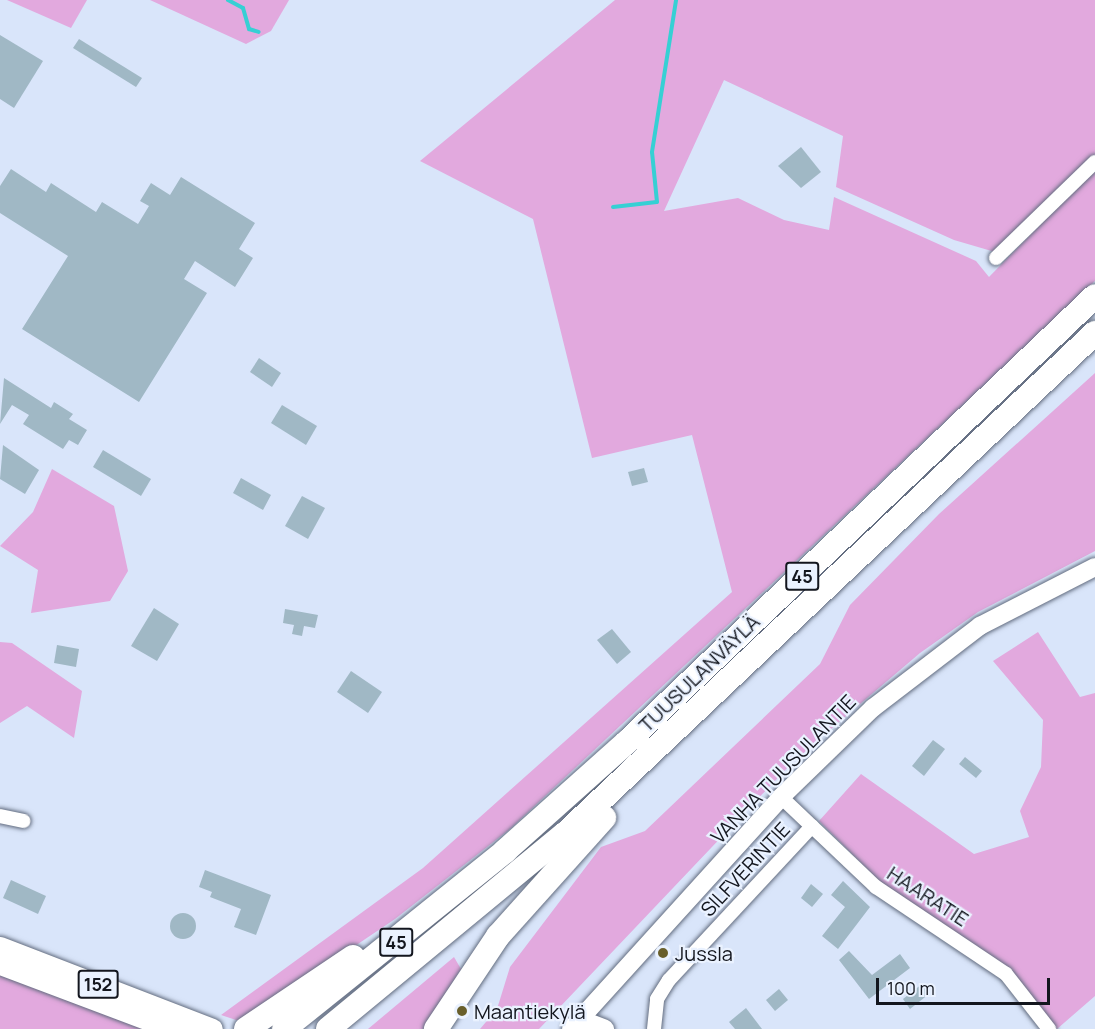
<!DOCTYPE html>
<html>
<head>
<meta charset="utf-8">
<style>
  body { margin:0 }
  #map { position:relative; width:1095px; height:1029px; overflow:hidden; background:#d9e5fa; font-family:Manrope,sans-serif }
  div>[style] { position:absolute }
  .green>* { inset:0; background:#e2a9de }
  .stream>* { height:4px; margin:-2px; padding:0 2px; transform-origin:2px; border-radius:2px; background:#36d0d4 }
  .building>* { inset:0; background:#a0b8c5 }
  .round { border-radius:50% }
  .roads { filter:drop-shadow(0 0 2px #626c7f) drop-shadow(0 0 2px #626c7f) }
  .minor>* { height:14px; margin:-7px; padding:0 7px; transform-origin:7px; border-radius:7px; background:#fff }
  .secondary>* { height:18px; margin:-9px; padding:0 9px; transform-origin:9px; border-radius:9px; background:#fff }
  .primary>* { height:21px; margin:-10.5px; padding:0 10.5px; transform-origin:10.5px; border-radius:10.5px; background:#fff }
  .motorway>* { height:24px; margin:-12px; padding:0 12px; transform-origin:12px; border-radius:12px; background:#fff }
  .dots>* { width:16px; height:16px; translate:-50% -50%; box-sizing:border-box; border:3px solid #eaf2ff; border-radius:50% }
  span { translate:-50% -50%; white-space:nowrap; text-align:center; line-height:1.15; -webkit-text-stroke:4.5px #eaf2ff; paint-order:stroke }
  .shield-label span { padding:2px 4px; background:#eaf2ff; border:2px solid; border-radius:4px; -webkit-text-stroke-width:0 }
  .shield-label { font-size:18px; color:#13161e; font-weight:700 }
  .street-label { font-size:20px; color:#13161e }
  .poi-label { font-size:20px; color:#13161e }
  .left { translate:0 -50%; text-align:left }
  .scale { position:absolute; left:876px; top:978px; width:174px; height:27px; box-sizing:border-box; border:3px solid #13161e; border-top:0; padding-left:8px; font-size:18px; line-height:21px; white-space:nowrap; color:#13161e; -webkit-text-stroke:4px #eaf2ff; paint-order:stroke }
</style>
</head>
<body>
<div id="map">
  <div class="green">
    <i style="clip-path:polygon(7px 0,87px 0,71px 28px)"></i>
    <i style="clip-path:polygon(150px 0,289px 0,271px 31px,246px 44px)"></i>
    <i style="clip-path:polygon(615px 0,1095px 0,1095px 158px,995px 252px,954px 240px,836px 187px,843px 136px,724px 80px,664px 211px,738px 198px,784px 220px,829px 230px,834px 197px,976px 261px,989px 277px,1095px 169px,1095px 281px,510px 829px,395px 919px,242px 1022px,221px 1015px,423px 868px,732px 592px,692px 435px,592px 458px,533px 219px,420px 161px)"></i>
    <i style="clip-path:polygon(1095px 373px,1095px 551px,978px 612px,920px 653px,839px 722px,790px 765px,539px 1029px,480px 1029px,497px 1009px,510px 967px,601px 847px,645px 831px,820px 664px,850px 605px,939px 514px)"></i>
    <i style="clip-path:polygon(52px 469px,114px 506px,128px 571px,110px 601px,31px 613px,38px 570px,0 546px,33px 512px)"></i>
    <i style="clip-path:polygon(1038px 632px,1080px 697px,1095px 693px,1095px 996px,1057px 1029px,1006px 966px,882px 884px,819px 821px,861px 774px,974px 854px,1029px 837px,1020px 811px,1041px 767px,1043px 720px,993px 661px)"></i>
    <i style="clip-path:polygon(0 642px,12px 643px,82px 691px,74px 738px,27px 706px,0 723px)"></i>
    <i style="clip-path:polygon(454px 957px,461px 969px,423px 1029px,368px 1029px)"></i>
    <i style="clip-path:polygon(0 971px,153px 1029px,0 1029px)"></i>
  </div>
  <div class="stream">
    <i style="left:228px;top:0;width:17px;rotate:28deg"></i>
    <i style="left:243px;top:8px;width:22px;rotate:74deg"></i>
    <i style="left:249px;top:29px;width:10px;rotate:17deg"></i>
    <i style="left:613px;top:207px;width:44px;rotate:-6.5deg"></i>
    <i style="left:657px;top:202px;width:50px;rotate:-95.7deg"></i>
    <i style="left:652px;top:152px;width:154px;rotate:-81deg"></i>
  </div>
  <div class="building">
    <i style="clip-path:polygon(0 35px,43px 61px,14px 108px,0 99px)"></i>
    <i style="clip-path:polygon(79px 39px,142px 78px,136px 87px,73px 48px)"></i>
    <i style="clip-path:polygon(801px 147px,821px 172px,801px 188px,778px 166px)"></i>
    <i style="clip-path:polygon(11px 169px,46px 192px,51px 183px,96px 212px,102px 202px,138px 224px,149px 206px,140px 201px,151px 183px,170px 195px,181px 177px,255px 223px,239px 249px,253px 258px,235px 287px,195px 261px,184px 279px,207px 293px,139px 402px,22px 329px,68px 256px,0 213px,0 186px)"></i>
    <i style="clip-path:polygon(259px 358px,281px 373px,272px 387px,250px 372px)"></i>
    <i style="clip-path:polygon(4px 378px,51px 408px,54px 402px,73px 414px,69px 419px,87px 430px,78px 445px,69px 440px,63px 449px,23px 424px,29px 415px,12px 405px,0 424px)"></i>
    <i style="clip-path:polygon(282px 405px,317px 426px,306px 445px,271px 423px)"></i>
    <i style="clip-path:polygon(3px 445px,39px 470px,25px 494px,0 479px)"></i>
    <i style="clip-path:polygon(103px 450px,151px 479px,141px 496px,93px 467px)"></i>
    <i style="clip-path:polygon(644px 468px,648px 482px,632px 486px,628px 472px)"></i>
    <i style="clip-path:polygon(241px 478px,271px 495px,263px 510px,233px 493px)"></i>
    <i style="clip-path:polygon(302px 496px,325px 508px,308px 539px,285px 526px)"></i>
    <i style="clip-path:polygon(154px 608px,179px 624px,157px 661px,131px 646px)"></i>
    <i style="clip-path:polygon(285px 609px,318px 615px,315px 628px,304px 626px,302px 636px,292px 634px,294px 625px,283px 623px)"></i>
    <i style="clip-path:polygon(612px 629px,631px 652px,617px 664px,597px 640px)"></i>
    <i style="clip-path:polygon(57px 645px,79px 649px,76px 667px,54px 663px)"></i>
    <i style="clip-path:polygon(351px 671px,382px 692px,368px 713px,337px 692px)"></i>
    <i style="clip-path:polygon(933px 740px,945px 749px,924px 776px,912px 766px)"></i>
    <i style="clip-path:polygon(965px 757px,982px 771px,976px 778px,959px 764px)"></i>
    <i style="clip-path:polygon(205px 870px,271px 895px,256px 935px,234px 927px,241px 909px,210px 897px,212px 892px,199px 887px)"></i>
    <i style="clip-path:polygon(11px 880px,46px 896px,38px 914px,3px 898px)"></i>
    <i style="clip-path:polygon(843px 881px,870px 907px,838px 949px,822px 936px,845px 907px,831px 895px)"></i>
    <i style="clip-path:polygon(811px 884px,823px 894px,812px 907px,801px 898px)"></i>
    <i class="round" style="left:170px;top:913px;width:26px;height:26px"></i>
    <i style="clip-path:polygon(849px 951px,872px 975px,900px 954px,910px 968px,869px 999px,839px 960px)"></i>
    <i style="clip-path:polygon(922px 984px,929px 994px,910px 1009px,903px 999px)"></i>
    <i style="clip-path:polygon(779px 989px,788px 1000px,775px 1011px,766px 1000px)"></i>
    <i style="clip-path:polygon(746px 1008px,762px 1029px,735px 1029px,729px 1022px)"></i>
  </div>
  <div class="roads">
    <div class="minor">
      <i style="left:996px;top:258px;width:138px;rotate:-44.1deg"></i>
      <i style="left:781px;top:797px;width:131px;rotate:43.5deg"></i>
      <i style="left:876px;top:887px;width:156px;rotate:33.8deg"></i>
      <i style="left:1006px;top:974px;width:70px;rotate:52deg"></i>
      <i style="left:0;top:816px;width:24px;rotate:12deg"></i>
      <i style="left:654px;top:1029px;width:30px;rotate:-84deg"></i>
      <i style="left:657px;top:999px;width:22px;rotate:-58deg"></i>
      <i style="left:669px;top:980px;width:210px;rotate:-47.1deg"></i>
    </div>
    <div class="secondary">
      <i style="left:571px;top:1029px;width:313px;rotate:-47.8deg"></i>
      <i style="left:781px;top:797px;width:128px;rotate:-44.1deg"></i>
      <i style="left:873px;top:708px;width:135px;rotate:-37.5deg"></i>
      <i style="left:980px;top:626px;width:129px;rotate:-27.2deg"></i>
    </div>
    <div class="primary">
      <i style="left:0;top:947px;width:227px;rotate:21.1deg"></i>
      <i style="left:0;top:964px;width:185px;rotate:20.6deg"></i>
      <i style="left:582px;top:1029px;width:9px;rotate:-108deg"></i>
      <i style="left:579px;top:1020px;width:26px;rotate:21deg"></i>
    </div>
    <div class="motorway">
      <i style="left:246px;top:1029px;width:129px;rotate:-33.9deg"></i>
      <i style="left:284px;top:1029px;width:284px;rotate:-38.8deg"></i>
      <i style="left:505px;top:851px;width:164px;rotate:-41.8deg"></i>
      <i style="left:627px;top:742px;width:646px;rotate:-43.62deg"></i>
      <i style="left:328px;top:1029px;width:308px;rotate:-39.5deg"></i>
      <i style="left:566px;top:833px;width:728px;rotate:-43.39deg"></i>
      <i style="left:436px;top:1029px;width:112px;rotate:-56.3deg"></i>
      <i style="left:498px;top:936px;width:159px;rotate:-48.1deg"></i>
    </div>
  </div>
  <div class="dots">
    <i style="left:663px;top:953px;background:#695f2b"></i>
    <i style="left:462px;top:1011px;background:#695f2b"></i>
  </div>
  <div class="shield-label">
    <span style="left:802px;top:576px">45</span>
    <span style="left:396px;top:942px">45</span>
    <span style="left:98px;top:984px">152</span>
  </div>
  <div class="street-label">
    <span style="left:699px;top:673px;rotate:-44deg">TUUSULANVÄYLÄ</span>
    <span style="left:783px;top:769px;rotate:-46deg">VANHA TUUSULANTIE</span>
    <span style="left:745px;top:869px;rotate:-47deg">SILFVERINTIE</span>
    <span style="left:928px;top:896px;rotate:33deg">HAARATIE</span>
  </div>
  <div class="poi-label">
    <span class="left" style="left:675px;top:953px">Jussla</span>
    <span class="left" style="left:474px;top:1011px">Maantiekylä</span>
  </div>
  <div class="scale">100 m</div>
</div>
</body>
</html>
